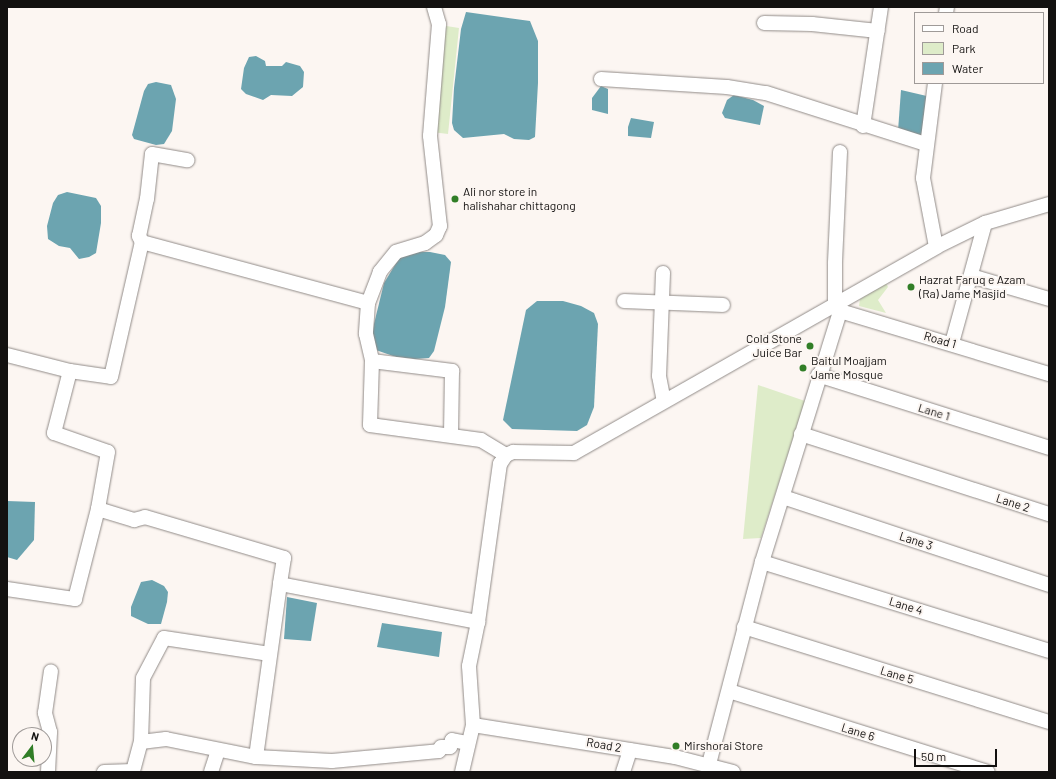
<!DOCTYPE html>
<html>
<head>
<meta charset="utf-8">
<style>
  body { margin:0 }
  #map { position:relative; width:1056px; height:779px; overflow:hidden; background:#fcf6f2; font-family:Barlow,sans-serif }
  div>[style] { position:absolute }
  .green>* { inset:0; background:#deecc9 }
  .water>* { inset:0; background:#6ca4b0 }
  .roads { filter:drop-shadow(0 0 1px #918b88) drop-shadow(0 0 1px #918b88) }
  .minor>* { height:14px; margin:-7px; padding:0 7px; transform-origin:7px; border-radius:7px; background:#fff }
  .dots>* { width:11px; height:11px; translate:-50% -50%; box-sizing:border-box; border:2px solid #fcf6f2; border-radius:50% }
  span { translate:-50% -50%; white-space:nowrap; text-align:center; line-height:1.15; -webkit-text-stroke:4px #fcf6f2; paint-order:stroke }
  .poi-label { font-size:12px; color:#131110 }
  .left { translate:0 -50%; text-align:left }
  .right { translate:-100% -50%; text-align:right }
  .street-label { font-size:12px; color:#131110 }
  .frame { position:absolute; inset:0; border:8px solid #131110; pointer-events:none }
  .legend { position:absolute; left:914px; top:12px; width:130px; height:72px; box-sizing:border-box; background:#fcf6f2; border:1px solid #9f9a98; margin:0; padding:5px 7px; list-style:none; font-size:12px; color:#131110 }
  .legend li { display:flex; align-items:center; gap:8px; height:20px }
  .legend b { width:20px; border:1px solid #9f9a98 }
  .north { position:absolute; left:12px; top:727px; width:40px; height:40px; box-sizing:border-box; background:#fcf6f2; border:1px solid #9f9a98; border-radius:50%; rotate:16deg; font-size:11px; font-weight:700; line-height:16px; text-align:center; color:#131110 }
  .north::after { content:''; display:block; margin:auto; width:14px; height:18px; background:#317e27; clip-path:polygon(50% 0,100% 100%,50% 72%,0 100%) }
  .scale { position:absolute; left:914px; top:749px; width:83px; height:18px; box-sizing:border-box; border:2px solid #131110; border-top:0; padding-left:5px; font-size:12px; line-height:14px; white-space:nowrap; color:#131110; -webkit-text-stroke:3px #fcf6f2; paint-order:stroke }
</style>
</head>
<body>
<div id="map">
  <div class="green">
    <i style="clip-path:polygon(440px 25px,459px 28px,448px 134px,432px 132px)"></i>
    <i style="clip-path:polygon(886px 283px,888px 287px,878px 300px,886px 313px,859px 306px,860px 299px)"></i>
    <i style="clip-path:polygon(758px 385px,805px 401px,761px 538px,743px 539px)"></i>
  </div>
  <div class="water">
    <i style="clip-path:polygon(466px 12px,530px 21px,538px 41px,538px 83px,535px 137px,529px 140px,514px 139px,504px 134px,463px 138px,454px 130px,452px 123px,454px 88px,461px 29px)"></i>
    <i style="clip-path:polygon(256px 56px,265px 61px,266px 66px,282px 66px,286px 62px,300px 66px,304px 72px,303px 87px,292px 96px,271px 95px,263px 100px,246px 94px,241px 89px,244px 68px,249px 57px)"></i>
    <i style="clip-path:polygon(156px 82px,171px 85px,176px 99px,172px 131px,164px 144px,156px 145px,134px 139px,132px 135px,144px 91px,148px 84px)"></i>
    <i style="clip-path:polygon(601px 86px,608px 89px,608px 114px,592px 110px,592px 98px)"></i>
    <i style="clip-path:polygon(901px 90px,931px 97px,922px 138px,898px 131px)"></i>
    <i style="clip-path:polygon(734px 95px,753px 100px,764px 106px,760px 125px,725px 118px,722px 113px,727px 100px)"></i>
    <i style="clip-path:polygon(631px 118px,654px 122px,651px 138px,628px 136px,628px 127px)"></i>
    <i style="clip-path:polygon(67px 192px,96px 198px,101px 206px,101px 223px,96px 253px,89px 257px,79px 259px,70px 248px,59px 246px,48px 239px,47px 226px,53px 203px,58px 195px)"></i>
    <i style="clip-path:polygon(413px 252px,430px 252px,445px 255px,451px 262px,445px 307px,434px 351px,429px 358px,415px 359px,396px 357px,373px 349px,371px 336px,384px 283px,401px 255px)"></i>
    <i style="clip-path:polygon(537px 301px,563px 301px,581px 306px,594px 313px,598px 324px,594px 407px,587px 425px,577px 431px,512px 429px,503px 420px,526px 310px)"></i>
    <i style="clip-path:polygon(7px 501px,35px 502px,34px 540px,17px 560px,7px 557px)"></i>
    <i style="clip-path:polygon(152px 580px,164px 586px,168px 592px,167px 602px,161px 624px,148px 624px,131px 616px,131px 607px,141px 582px)"></i>
    <i style="clip-path:polygon(287px 597px,317px 603px,311px 641px,284px 639px)"></i>
    <i style="clip-path:polygon(382px 623px,442px 632px,439px 657px,377px 647px)"></i>
  </div>
  <div class="roads">
    <div class="minor">
      <i style="left:434px;top:7px;width:18px;rotate:74deg"></i>
      <i style="left:439px;top:24px;width:112px;rotate:94.6deg"></i>
      <i style="left:430px;top:136px;width:91px;rotate:83.7deg"></i>
      <i style="left:440px;top:226px;width:10px;rotate:114deg"></i>
      <i style="left:436px;top:235px;width:14px;rotate:144deg"></i>
      <i style="left:425px;top:243px;width:30px;rotate:163deg"></i>
      <i style="left:396px;top:252px;width:26px;rotate:129deg"></i>
      <i style="left:380px;top:272px;width:33px;rotate:111deg"></i>
      <i style="left:368px;top:303px;width:31px;rotate:94deg"></i>
      <i style="left:366px;top:334px;width:28px;rotate:77deg"></i>
      <i style="left:372px;top:361px;width:64px;rotate:91.8deg"></i>
      <i style="left:370px;top:425px;width:112px;rotate:7.7deg"></i>
      <i style="left:481px;top:440px;width:29px;rotate:31deg"></i>
      <i style="left:946px;top:13px;width:6px;rotate:-81deg"></i>
      <i style="left:764px;top:23px;width:48px;rotate:1.2deg"></i>
      <i style="left:812px;top:24px;width:66px;rotate:6.1deg"></i>
      <i style="left:601px;top:79px;width:126px;rotate:3.6deg"></i>
      <i style="left:727px;top:87px;width:39px;rotate:9deg"></i>
      <i style="left:766px;top:93px;width:168px;rotate:17.7deg"></i>
      <i style="left:935px;top:83px;width:96px;rotate:97.2deg"></i>
      <i style="left:923px;top:178px;width:70px;rotate:79.3deg"></i>
      <i style="left:863px;top:126px;width:120px;rotate:-81.4deg"></i>
      <i style="left:840px;top:152px;width:112px;rotate:92.6deg"></i>
      <i style="left:835px;top:264px;width:38px;rotate:90deg"></i>
      <i style="left:835px;top:302px;width:10px;rotate:61deg"></i>
      <i style="left:840px;top:311px;width:218px;rotate:16.8deg"></i>
      <i style="left:142px;top:242px;width:7px;rotate:-117deg"></i>
      <i style="left:139px;top:236px;width:38px;rotate:-78deg"></i>
      <i style="left:147px;top:199px;width:45px;rotate:-83.7deg"></i>
      <i style="left:152px;top:154px;width:36px;rotate:10deg"></i>
      <i style="left:663px;top:273px;width:103px;rotate:92.2deg"></i>
      <i style="left:659px;top:376px;width:25px;rotate:79deg"></i>
      <i style="left:971px;top:276px;width:81px;rotate:16.4deg"></i>
      <i style="left:624px;top:301px;width:99px;rotate:2.3deg"></i>
      <i style="left:952px;top:343px;width:124px;rotate:-74.6deg"></i>
      <i style="left:7px;top:355px;width:65px;rotate:14.3deg"></i>
      <i style="left:70px;top:371px;width:41px;rotate:8.3deg"></i>
      <i style="left:111px;top:377px;width:139px;rotate:-77.1deg"></i>
      <i style="left:142px;top:242px;width:234px;rotate:15.1deg"></i>
      <i style="left:372px;top:361px;width:81px;rotate:7.1deg"></i>
      <i style="left:452px;top:371px;width:64px;rotate:90.9deg"></i>
      <i style="left:70px;top:371px;width:64px;rotate:104.5deg"></i>
      <i style="left:54px;top:433px;width:57px;rotate:19.4deg"></i>
      <i style="left:108px;top:452px;width:58px;rotate:100deg"></i>
      <i style="left:98px;top:509px;width:38px;rotate:17deg"></i>
      <i style="left:134px;top:520px;width:11px;rotate:-15deg"></i>
      <i style="left:145px;top:517px;width:145px;rotate:16.4deg"></i>
      <i style="left:284px;top:558px;width:26px;rotate:99deg"></i>
      <i style="left:818px;top:375px;width:242px;rotate:17.5deg"></i>
      <i style="left:801px;top:434px;width:261px;rotate:17.9deg"></i>
      <i style="left:783px;top:497px;width:280px;rotate:18.3deg"></i>
      <i style="left:762px;top:562px;width:300px;rotate:17.2deg"></i>
      <i style="left:7px;top:589px;width:69px;rotate:8.4deg"></i>
      <i style="left:75px;top:599px;width:93px;rotate:-75.7deg"></i>
      <i style="left:744px;top:627px;width:319px;rotate:17.3deg"></i>
      <i style="left:729px;top:691px;width:271px;rotate:17.4deg"></i>
      <i style="left:473px;top:725px;width:205px;rotate:9deg"></i>
      <i style="left:675px;top:757px;width:60px;rotate:14.5deg"></i>
      <i style="left:141px;top:742px;width:64px;rotate:-88.2deg"></i>
      <i style="left:143px;top:678px;width:45px;rotate:-62.3deg"></i>
      <i style="left:164px;top:638px;width:107px;rotate:8.6deg"></i>
      <i style="left:256px;top:757px;width:76px;rotate:3deg"></i>
      <i style="left:332px;top:761px;width:107px;rotate:-5.3deg"></i>
      <i style="left:439px;top:751px;width:4px;rotate:-63deg"></i>
      <i style="left:441px;top:747px;width:9px"></i>
      <i style="left:450px;top:747px;width:7px;rotate:-74deg"></i>
      <i style="left:452px;top:740px;width:16px;rotate:11deg"></i>
      <i style="left:709px;top:764px;width:209px;rotate:-75.3deg"></i>
      <i style="left:762px;top:562px;width:263px;rotate:-72.7deg"></i>
      <i style="left:48px;top:772px;width:40px;rotate:-87.1deg"></i>
      <i style="left:50px;top:732px;width:20px;rotate:-105deg"></i>
      <i style="left:45px;top:713px;width:42px;rotate:-81.9deg"></i>
      <i style="left:104px;top:772px;width:29px;rotate:-2deg"></i>
      <i style="left:133px;top:771px;width:30px;rotate:-75deg"></i>
      <i style="left:141px;top:742px;width:25px;rotate:-7deg"></i>
      <i style="left:166px;top:739px;width:92px;rotate:11.3deg"></i>
      <i style="left:256px;top:757px;width:175px;rotate:-82.1deg"></i>
      <i style="left:280px;top:584px;width:202px;rotate:10.9deg"></i>
      <i style="left:211px;top:772px;width:22px;rotate:-72deg"></i>
      <i style="left:462px;top:772px;width:48px;rotate:-76.8deg"></i>
      <i style="left:473px;top:725px;width:59px;rotate:-93.9deg"></i>
      <i style="left:469px;top:666px;width:45px;rotate:-78.4deg"></i>
      <i style="left:478px;top:622px;width:160px;rotate:-82.1deg"></i>
      <i style="left:500px;top:464px;width:11px;rotate:-56deg"></i>
      <i style="left:506px;top:455px;width:8px;rotate:-23deg"></i>
      <i style="left:513px;top:452px;width:61px;rotate:0.9deg"></i>
      <i style="left:574px;top:453px;width:417px;rotate:-29.6deg"></i>
      <i style="left:936px;top:247px;width:55px;rotate:-26.1deg"></i>
      <i style="left:985px;top:223px;width:67px;rotate:-16.5deg"></i>
      <i style="left:623px;top:772px;width:23px;rotate:-72deg"></i>
    </div>
  </div>
  <div class="dots">
    <i style="left:455px;top:199px;background:#317e27"></i>
    <i style="left:911px;top:287px;background:#317e27"></i>
    <i style="left:810px;top:346px;background:#317e27"></i>
    <i style="left:803px;top:368px;background:#317e27"></i>
    <i style="left:676px;top:746px;background:#317e27"></i>
  </div>
  <div class="poi-label">
    <span class="left" style="left:463px;top:199px">Ali nor store in<br>halishahar chittagong</span>
    <span class="left" style="left:919px;top:287px">Hazrat Faruq e Azam<br>(Ra) Jame Masjid</span>
    <span class="right" style="left:802px;top:346px">Cold Stone<br>Juice Bar</span>
    <span class="left" style="left:811px;top:368px">Baitul Moajjam<br>Jame Mosque</span>
    <span class="left" style="left:684px;top:746px">Mirshorai Store</span>
  </div>
  <div class="street-label">
    <span style="left:940px;top:340px;rotate:16deg">Road 1</span>
    <span style="left:934px;top:412px;rotate:17deg">Lane 1</span>
    <span style="left:1013px;top:503px;rotate:18deg">Lane 2</span>
    <span style="left:916px;top:541px;rotate:18deg">Lane 3</span>
    <span style="left:906px;top:606px;rotate:17deg">Lane 4</span>
    <span style="left:897px;top:675px;rotate:17deg">Lane 5</span>
    <span style="left:858px;top:732px;rotate:17deg">Lane 6</span>
    <span style="left:604px;top:745px;rotate:10deg">Road 2</span>
  </div>
  <div class="frame"></div>
  <ul class="legend">
  <li><b style="height:5px;background:#fff"></b>Road</li>
  <li><b style="height:11px;background:#deecc9"></b>Park</li>
  <li><b style="height:11px;background:#6ca4b0"></b>Water</li>
  </ul>
  <div class="north">N</div>
  <div class="scale">50 m</div>
</div>
</body>
</html>
